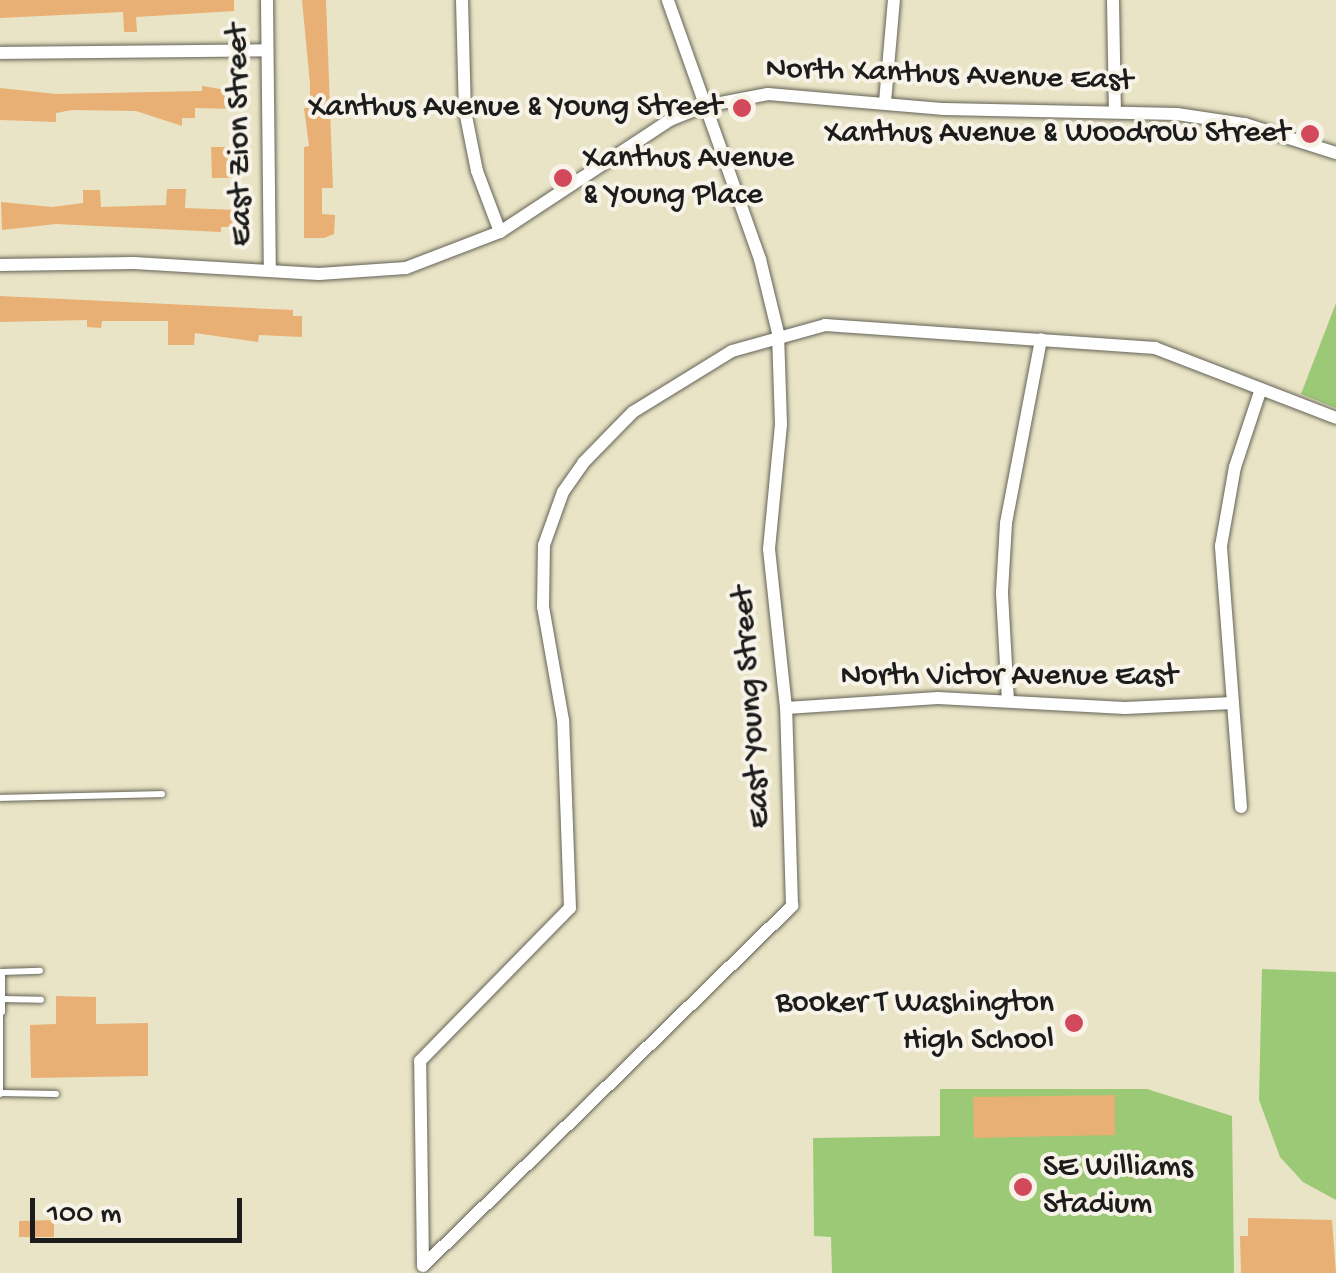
<!DOCTYPE html>
<html>
<head>
<meta charset="utf-8">
<style>
  body { margin:0 }
  #map { position:relative; width:1336px; height:1273px; overflow:hidden; background:#e9e4c5; font-family:"Gochi Hand",sans-serif }
  div>[style] { position:absolute }
  .green>* { inset:0; background:#9bc976 }
  .building>* { inset:0; background:#e8b074 }
  .roads { filter:drop-shadow(0 0 2px #646257) drop-shadow(0 0 2px #646257) }
  .lane>* { height:6px; margin:-3px; padding:0 3px; transform-origin:3px; border-radius:3px; background:#fff }
  .street>* { height:12px; margin:-6px; padding:0 6px; transform-origin:6px; border-radius:6px; background:#fff }
  .dots>* { width:28px; height:28px; translate:-50% -50%; box-sizing:border-box; border:5px solid #f7f3e8; border-radius:50% }
  span { translate:-50% -50%; white-space:nowrap; text-align:center; line-height:1.15; -webkit-text-stroke:8px #f7f3e8; paint-order:stroke }
  .street-label { font-size:32px; color:#1c1c1c }
  .poi-label { font-size:32px; color:#1c1c1c }
  .right { translate:-100% -50%; text-align:right }
  .left { translate:0 -50%; text-align:left }
  .scale { position:absolute; left:30px; top:1198px; width:212px; height:45px; box-sizing:border-box; border:5px solid #1c1c1c; border-top:0; padding-left:12px; font-size:30px; line-height:35px; white-space:nowrap; color:#1c1c1c; -webkit-text-stroke:8px #f7f3e8; paint-order:stroke }
</style>
</head>
<body>
<div id="map">
  <div class="green">
    <i style="clip-path:polygon(1336px 303px,1336px 408px,1301px 394px)"></i>
    <i style="clip-path:polygon(1262px 969px,1336px 972px,1336px 1200px,1303px 1182px,1280px 1157px,1259px 1100px)"></i>
    <i style="clip-path:polygon(940px 1089px,1147px 1089px,1232px 1116px,1234px 1273px,832px 1273px,831px 1237px,814px 1236px,813px 1138px,940px 1136px)"></i>
  </div>
  <div class="building">
    <i style="clip-path:polygon(0 0,234px 0,234px 11px,136px 17px,137px 32px,124px 32px,123px 12px,0 18px)"></i>
    <i style="clip-path:polygon(302px 0,326px 0,333px 188px,322px 188px,322px 214px,335px 215px,334px 234px,324px 238px,304px 238px,304px 147px,309px 146px,304px 108px,310px 108px,310px 84px)"></i>
    <i style="clip-path:polygon(202px 86px,233px 91px,233px 109px,195px 108px,195px 118px,182px 118px,182px 126px,136px 111px,72px 110px,56px 113px,56px 122px,0 120px,0 88px,56px 94px,202px 91px)"></i>
    <i style="clip-path:polygon(211px 147px,228px 147px,234px 178px,212px 178px)"></i>
    <i style="clip-path:polygon(167px 189px,186px 189px,185px 208px,236px 210px,235px 227px,221px 227px,221px 232px,56px 224px,2px 230px,1px 202px,52px 207px,83px 203px,83px 190px,100px 190px,101px 207px,166px 205px)"></i>
    <i style="clip-path:polygon(0 296px,293px 310px,293px 316px,302px 316px,302px 337px,259px 335px,258px 342px,195px 333px,194px 345px,168px 345px,168px 321px,102px 321px,101px 328px,87px 327px,87px 320px,0 322px)"></i>
    <i style="clip-path:polygon(56px 996px,96px 997px,96px 1024px,148px 1023px,148px 1076px,31px 1078px,30px 1025px,56px 1024px)"></i>
    <i style="clip-path:polygon(1115px 1095px,1115px 1135px,974px 1138px,973px 1097px)"></i>
    <i style="clip-path:polygon(1248px 1218px,1332px 1220px,1336px 1273px,1241px 1273px,1240px 1236px,1248px 1236px)"></i>
    <i style="clip-path:polygon(54px 1220px,54px 1237px,19px 1237px,19px 1221px)"></i>
  </div>
  <div class="roads">
    <div class="lane">
      <i style="left:0;top:798px;width:162px;rotate:-1.4deg"></i>
      <i style="left:2px;top:999px;width:39px;rotate:1deg"></i>
      <i style="left:0;top:1012px;width:82px;rotate:90deg"></i>
      <i style="left:2px;top:1012px;width:40px;rotate:-90deg"></i>
      <i style="left:2px;top:972px;width:38px;rotate:-2deg"></i>
      <i style="left:2px;top:1093px;width:54px;rotate:1.1deg"></i>
    </div>
    <div class="street">
      <i style="left:267px;top:0;width:269px;rotate:89.4deg"></i>
      <i style="left:462px;top:0;width:111px;rotate:88.5deg"></i>
      <i style="left:465px;top:111px;width:61px;rotate:78.7deg"></i>
      <i style="left:477px;top:171px;width:65px;rotate:69.3deg"></i>
      <i style="left:1113px;top:0;width:110px;rotate:89deg"></i>
      <i style="left:0;top:53px;width:267px;rotate:-0.6deg"></i>
      <i style="left:885px;top:102px;width:102px;rotate:-85deg"></i>
      <i style="left:0;top:265px;width:134px;rotate:-0.9deg"></i>
      <i style="left:134px;top:263px;width:185px;rotate:3.4deg"></i>
      <i style="left:319px;top:274px;width:87px;rotate:-3.9deg"></i>
      <i style="left:406px;top:268px;width:101px;rotate:-21deg"></i>
      <i style="left:500px;top:232px;width:204px;rotate:-33.4deg"></i>
      <i style="left:670px;top:120px;width:38px;rotate:-22deg"></i>
      <i style="left:705px;top:106px;width:64px;rotate:-10.8deg"></i>
      <i style="left:768px;top:94px;width:177px;rotate:4.9deg"></i>
      <i style="left:944px;top:109px;width:233px;rotate:1.2deg"></i>
      <i style="left:1177px;top:114px;width:69px;rotate:8.4deg"></i>
      <i style="left:1245px;top:124px;width:96px;rotate:17.7deg"></i>
      <i style="left:1008px;top:701px;width:109px;rotate:-93.2deg"></i>
      <i style="left:1002px;top:592px;width:69px;rotate:-86.7deg"></i>
      <i style="left:1006px;top:523px;width:187px;rotate:-79.2deg"></i>
      <i style="left:786px;top:708px;width:152px;rotate:-3.8deg"></i>
      <i style="left:938px;top:698px;width:187px;rotate:3.1deg"></i>
      <i style="left:1125px;top:708px;width:108px;rotate:-2.7deg"></i>
      <i style="left:1241px;top:807px;width:262px;rotate:-94.4deg"></i>
      <i style="left:1221px;top:546px;width:80px;rotate:-80deg"></i>
      <i style="left:1235px;top:467px;width:82px;rotate:-71.6deg"></i>
      <i style="left:423px;top:1265px;width:204px;rotate:-90.8deg"></i>
      <i style="left:420px;top:1061px;width:214px;rotate:-45.6deg"></i>
      <i style="left:570px;top:908px;width:188px;rotate:-92.1deg"></i>
      <i style="left:563px;top:720px;width:115px;rotate:-100deg"></i>
      <i style="left:543px;top:607px;width:62px;rotate:-89.1deg"></i>
      <i style="left:544px;top:545px;width:56px;rotate:-70.3deg"></i>
      <i style="left:563px;top:492px;width:35px;rotate:-55deg"></i>
      <i style="left:583px;top:463px;width:71px;rotate:-45.6deg"></i>
      <i style="left:633px;top:412px;width:116px;rotate:-31.6deg"></i>
      <i style="left:732px;top:351px;width:97px;rotate:-15.6deg"></i>
      <i style="left:825px;top:325px;width:331px;rotate:4deg"></i>
      <i style="left:1155px;top:348px;width:194px;rotate:21.1deg"></i>
      <i style="left:423px;top:1266px;width:516px;rotate:-44.29deg"></i>
      <i style="left:792px;top:906px;width:198px;rotate:-91.7deg"></i>
      <i style="left:786px;top:708px;width:160px;rotate:-96.1deg"></i>
      <i style="left:769px;top:549px;width:126px;rotate:-84.5deg"></i>
      <i style="left:781px;top:424px;width:91px;rotate:-91.9deg"></i>
      <i style="left:778px;top:333px;width:76px;rotate:-103.7deg"></i>
      <i style="left:760px;top:259px;width:275px;rotate:-109.6deg"></i>
    </div>
  </div>
  <div class="dots">
    <i style="left:742px;top:108px;background:#d1495b"></i>
    <i style="left:1310px;top:134px;background:#d1495b"></i>
    <i style="left:563px;top:178px;background:#d1495b"></i>
    <i style="left:1074px;top:1023px;background:#d1495b"></i>
    <i style="left:1023px;top:1187px;background:#d1495b"></i>
  </div>
  <div class="street-label">
    <span style="left:949px;top:76px;rotate:2deg">North Xanthus Avenue East</span>
    <span style="left:241px;top:135px;rotate:-91deg">East Zion Street</span>
    <span style="left:1009px;top:677px">North Victor Avenue East</span>
    <span style="left:753px;top:707px;rotate:-94deg">East Young Street</span>
  </div>
  <div class="poi-label">
    <span class="right" style="left:722px;top:108px">Xanthus Avenue &amp; Young Street</span>
    <span class="right" style="left:1290px;top:134px">Xanthus Avenue &amp; Woodrow Street</span>
    <span class="left" style="left:583px;top:178px">Xanthus Avenue<br>&amp; Young Place</span>
    <span class="right" style="left:1054px;top:1023px">Booker T Washington<br>High School</span>
    <span class="left" style="left:1043px;top:1187px">SE Williams<br>Stadium</span>
  </div>
  <div class="scale">100 m</div>
</div>
</body>
</html>
